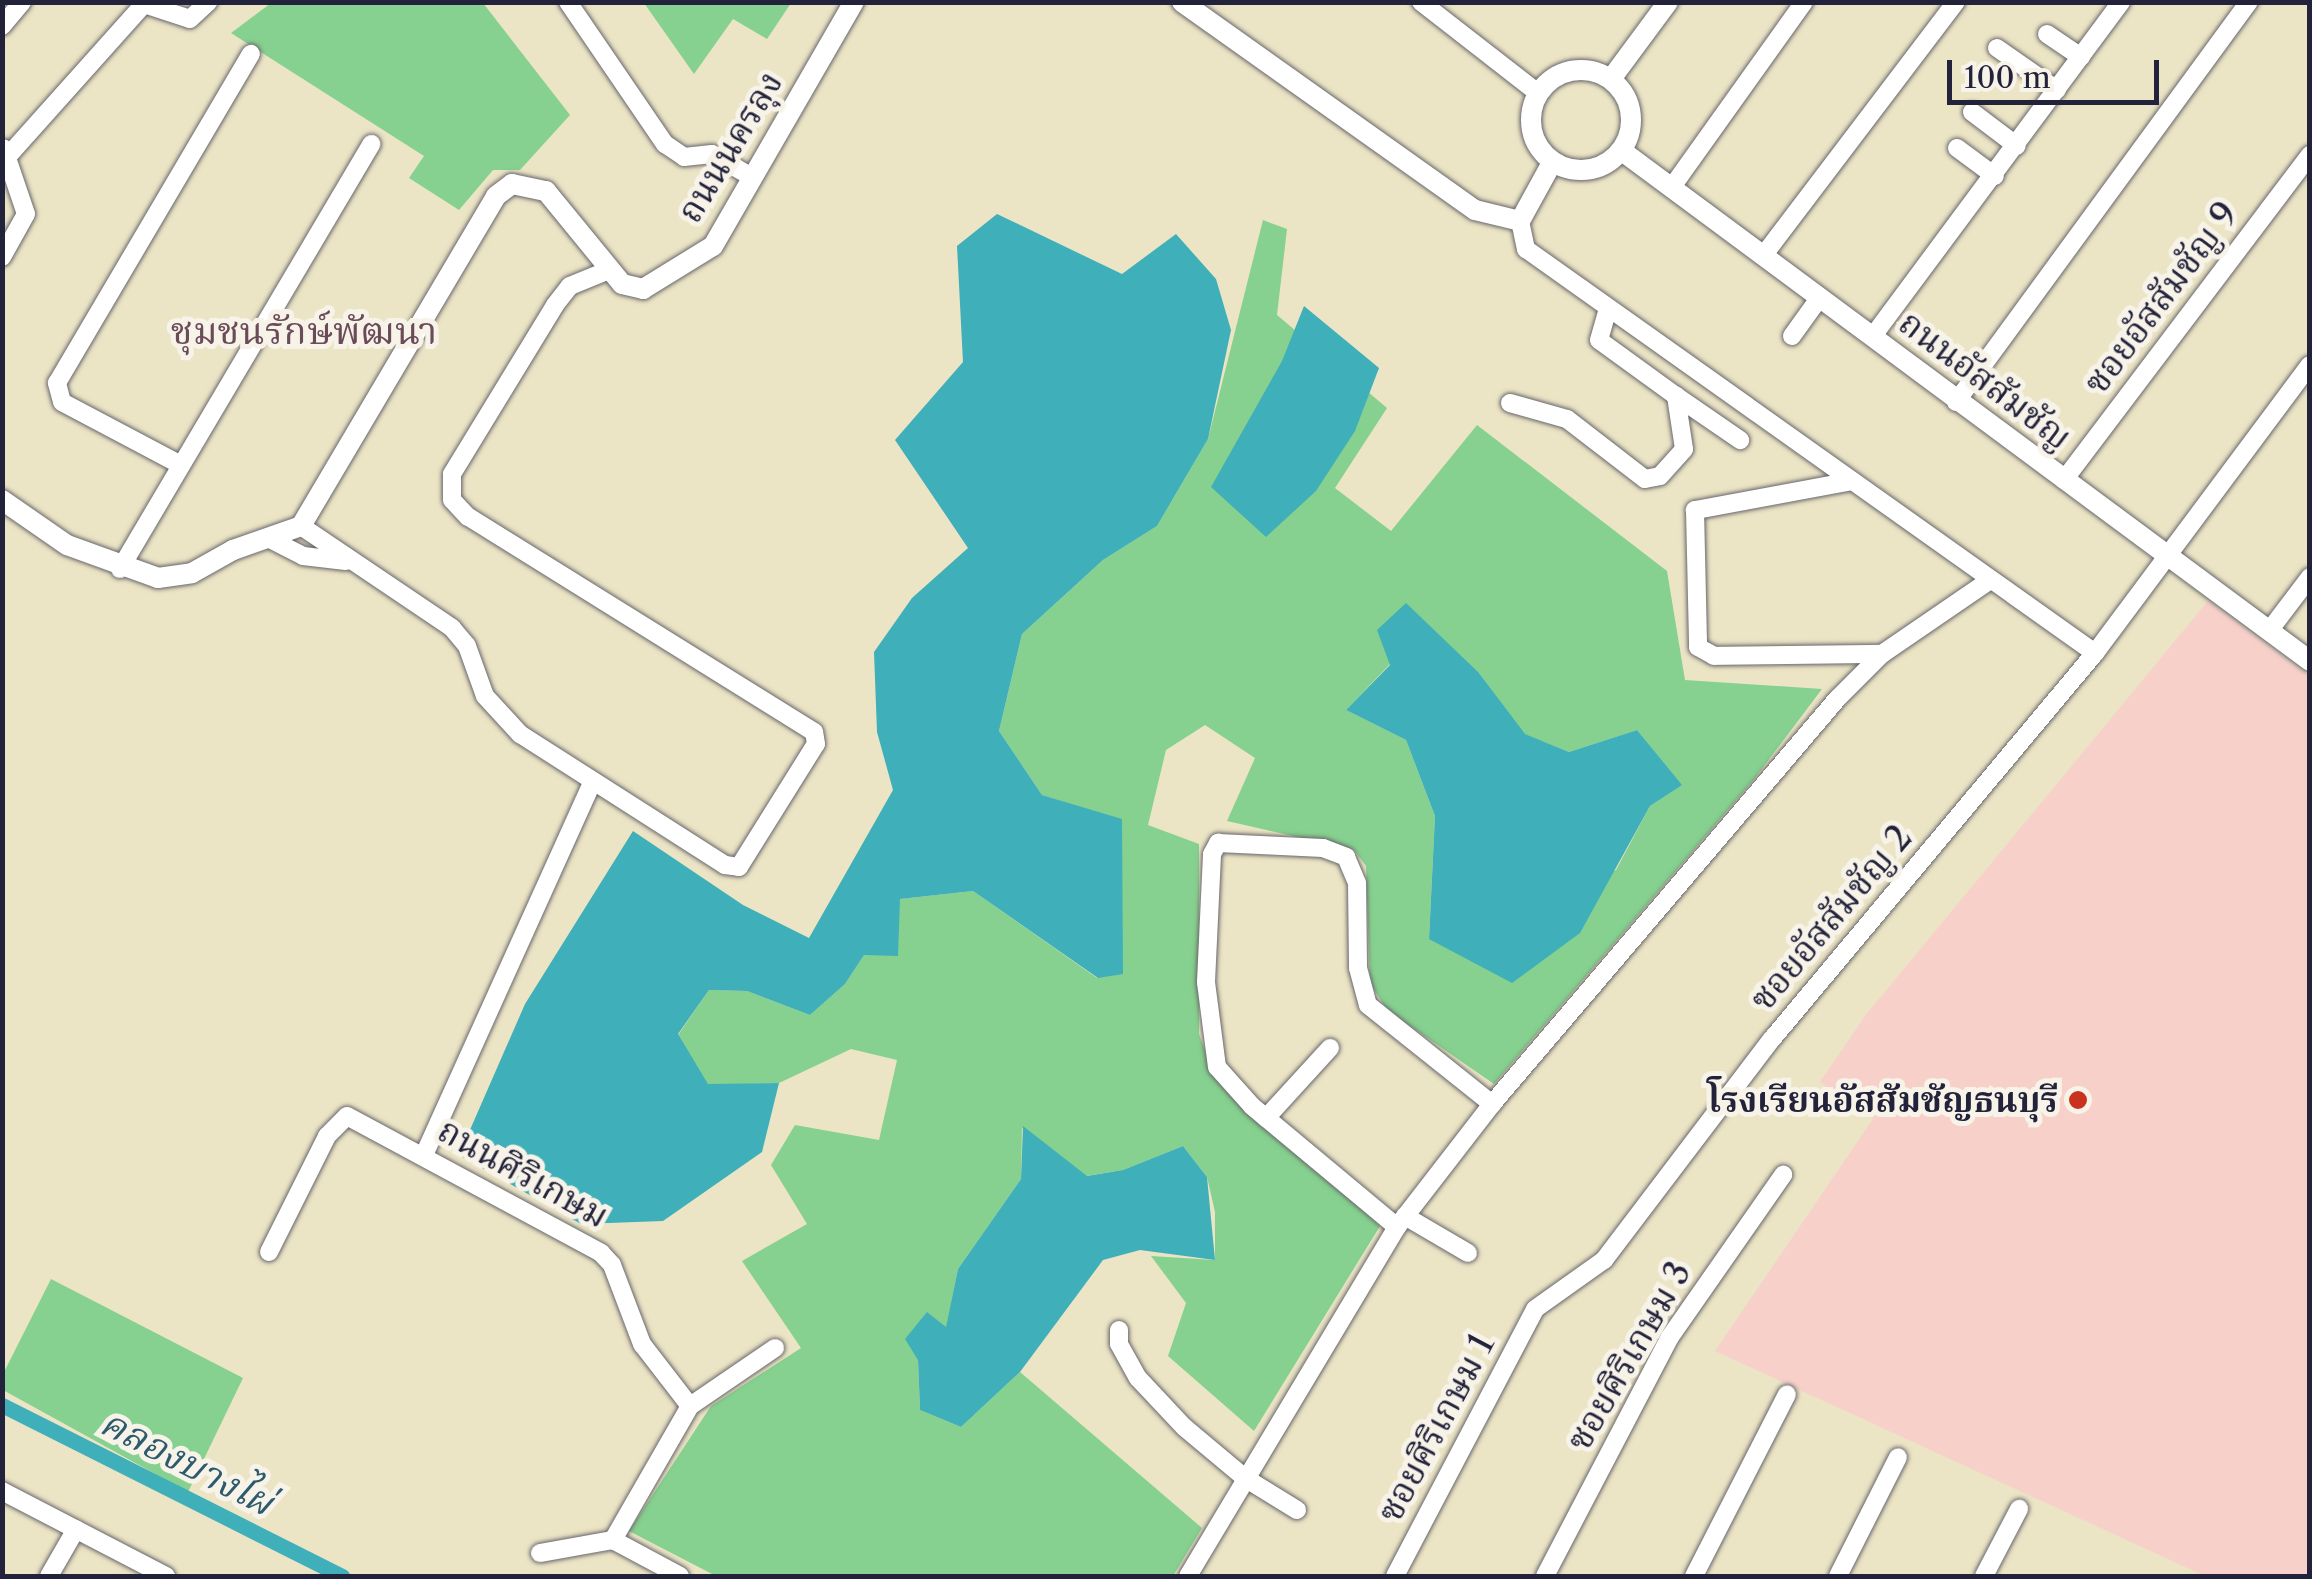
<!DOCTYPE html>
<html>
<head>
<meta charset="utf-8">
<style>
  body { margin:0 }
  #map { position:relative; width:2312px; height:1579px; overflow:hidden; background:#ebe4c5; font-family:"Libre Caslon Text","Noto Serif Thai",serif }
  div>[style] { position:absolute }
  .built>* { inset:0; background:#f7d0ca }
  .green>* { inset:0; background:#86d18f }
  .water>* { inset:0; background:#3fafba }
  .canal>* { height:15px; margin:-7.5px; padding:0 7.5px; transform-origin:7.5px; border-radius:7.5px; background:#3fafba }
  .roads { filter:drop-shadow(0 0 2px #68666b) drop-shadow(0 0 2px #68666b) }
  .minor>* { height:18px; margin:-9px; padding:0 9px; transform-origin:9px; border-radius:9px; background:#fff }
  .tertiary>* { height:20px; margin:-10px; padding:0 10px; transform-origin:10px; border-radius:10px; background:#fff }
  .tertiary>.ring { margin:-10px; padding:0; box-sizing:content-box; background:none; border:20px solid #fff; border-radius:50% }
  .dots>* { width:28px; height:28px; translate:-50% -50%; box-sizing:border-box; border:5px solid #f7f3e8; border-radius:50% }
  span { translate:-50% -50%; white-space:nowrap; text-align:center; line-height:1.15; -webkit-text-stroke:10px #f7f3e8; paint-order:stroke }
  .street-label { font-size:35px; color:#22223b }
  .poi-label { font-size:35px; color:#22223b; font-weight:700 }
  .right { translate:-100% -50%; text-align:right }
  .neighbourhood-label { font-size:38px; color:#6a4b58 }
  .water-label { font-size:38px; color:#2e5a6e; font-style:italic }
  .frame { position:absolute; inset:0; border:5px solid #22223b; pointer-events:none }
  .scale { position:absolute; left:1947px; top:60px; width:212px; height:45px; box-sizing:border-box; border:5px solid #22223b; border-top:0; padding-left:12px; font-size:30px; line-height:35px; white-space:nowrap; color:#22223b; -webkit-text-stroke:8px #f7f3e8; paint-order:stroke }
</style>
</head>
<body>
<div id="map">
  <div class="built">
    <i style="clip-path:polygon(2208px 601px,2309px 676px,2309px 1576px,2205px 1576px,1715px 1351px,1873px 1119px,1820px 1082px,1865px 1016px)"></i>
  </div>
  <div class="green">
    <i style="clip-path:polygon(271px 3px,483px 3px,570px 115px,520px 170px,493px 170px,459px 210px,409px 178px,424px 156px,231px 33px)"></i>
    <i style="clip-path:polygon(644px 3px,791px 3px,767px 39px,733px 19px,694px 74px)"></i>
    <i style="clip-path:polygon(evenodd,1263px 220px,1287px 229px,1277px 315px,1387px 408px,1335px 488px,1391px 531px,1477px 425px,1667px 571px,1685px 680px,1822px 689px,1755px 778px,1494px 1084px,1387px 1010px,1370px 983px,1366px 866px,1354px 850px,1227px 821px,1255px 758px,1205px 725px,1166px 750px,1148px 825px,1199px 844px,1199px 1034px,1214px 1075px,1380px 1226px,1254px 1431px,1168px 1356px,1186px 1303px,1151px 1256px,1215px 1260px,1215px 1212px,1207px 1177px,1183px 1146px,1123px 1170px,1086px 1176px,1022px 1128px,1021px 1179px,958px 1269px,946px 1329px,918px 1360px,920px 1410px,961px 1427px,1020px 1372px,1202px 1528px,1173px 1576px,716px 1576px,629px 1531px,711px 1406px,801px 1348px,742px 1261px,807px 1224px,771px 1165px,795px 1125px,879px 1140px,897px 1060px,851px 1049px,779px 1083px,708px 1085px,678px 1035px,709px 990px,747px 991px,810px 1015px,845px 984px,900px 899px,973px 891px,1097px 978px,1122px 820px,1042px 795px,999px 731px,1022px 634px,1103px 560px,1157px 526px,1208px 439px,1263px 220px,1390px 664px,1479px 673px,1524px 734px,1569px 752px,1637px 730px,1681px 785px,1650px 806px,1616px 870px,1429px 939px,1435px 816px,1406px 740px,1346px 710px,1390px 664px)"></i>
    <i style="clip-path:polygon(51px 1279px,243px 1378px,188px 1492px,3px 1390px,3px 1374px)"></i>
  </div>
  <div class="water">
    <i style="clip-path:polygon(997px 214px,1122px 274px,1176px 234px,1216px 279px,1231px 330px,1208px 439px,1157px 526px,1103px 560px,1022px 634px,999px 731px,1042px 795px,1122px 819px,1123px 974px,1098px 978px,973px 891px,900px 899px,898px 956px,864px 955px,845px 984px,810px 1015px,747px 991px,709px 990px,678px 1034px,708px 1084px,779px 1083px,762px 1152px,663px 1221px,581px 1224px,459px 1155px,525px 1004px,633px 831px,743px 905px,809px 938px,893px 790px,877px 732px,874px 652px,912px 598px,968px 548px,895px 440px,963px 362px,957px 246px)"></i>
    <i style="clip-path:polygon(1304px 306px,1379px 368px,1355px 431px,1316px 491px,1266px 537px,1211px 487px,1282px 361px)"></i>
    <i style="clip-path:polygon(1406px 603px,1479px 673px,1525px 734px,1569px 752px,1637px 730px,1682px 785px,1650px 806px,1580px 933px,1512px 983px,1429px 939px,1435px 816px,1406px 740px,1346px 710px,1390px 665px,1377px 630px)"></i>
    <i style="clip-path:polygon(1023px 1126px,1087px 1176px,1123px 1170px,1183px 1146px,1207px 1177px,1215px 1260px,1140px 1250px,1103px 1260px,1020px 1372px,961px 1427px,920px 1410px,918px 1360px,905px 1339px,927px 1312px,946px 1327px,958px 1269px,1021px 1179px)"></i>
  </div>
  <div class="canal">
    <i style="left:2px;top:1405px;width:381px;rotate:26.7deg"></i>
  </div>
  <div class="roads">
    <div class="minor">
      <i style="left:568px;top:2px;width:172px;rotate:55.7deg"></i>
      <i style="left:665px;top:144px;width:23px;rotate:34deg"></i>
      <i style="left:684px;top:157px;width:28px;rotate:-6deg"></i>
      <i style="left:712px;top:154px;width:46px;rotate:29.9deg"></i>
      <i style="left:1421px;top:2px;width:148px;rotate:37.9deg"></i>
      <i style="left:2px;top:26px;width:31px;rotate:-50deg"></i>
      <i style="left:2047px;top:34px;width:41px;rotate:34.1deg"></i>
      <i style="left:1997px;top:48px;width:73px;rotate:35deg"></i>
      <i style="left:1972px;top:112px;width:56px;rotate:37.1deg"></i>
      <i style="left:1957px;top:148px;width:47px;rotate:36.4deg"></i>
      <i style="left:8px;top:156px;width:204px;rotate:-48.2deg"></i>
      <i style="left:144px;top:4px;width:48px;rotate:18.1deg"></i>
      <i style="left:190px;top:19px;width:25px;rotate:-43deg"></i>
      <i style="left:1672px;top:187px;width:227px;rotate:-54.5deg"></i>
      <i style="left:1520px;top:221px;width:29px;rotate:78deg"></i>
      <i style="left:1526px;top:249px;width:698px;rotate:35.38deg"></i>
      <i style="left:1763px;top:256px;width:319px;rotate:-52.8deg"></i>
      <i style="left:2px;top:257px;width:49px;rotate:-60.8deg"></i>
      <i style="left:26px;top:214px;width:69px;rotate:-108.7deg"></i>
      <i style="left:1792px;top:336px;width:48px;rotate:-54.3deg"></i>
      <i style="left:1873px;top:336px;width:416px;rotate:-53.4deg"></i>
      <i style="left:1676px;top:396px;width:78px;rotate:34.5deg"></i>
      <i style="left:1956px;top:402px;width:496px;rotate:-53.8deg"></i>
      <i style="left:1510px;top:403px;width:59px;rotate:15.7deg"></i>
      <i style="left:1567px;top:419px;width:98px;rotate:37.6deg"></i>
      <i style="left:1645px;top:479px;width:15px;rotate:-11deg"></i>
      <i style="left:1660px;top:476px;width:36px;rotate:-48deg"></i>
      <i style="left:1684px;top:449px;width:54px;rotate:-98.6deg"></i>
      <i style="left:1676px;top:396px;width:95px;rotate:-144deg"></i>
      <i style="left:1599px;top:340px;width:33px;rotate:-74deg"></i>
      <i style="left:179px;top:464px;width:132px;rotate:-152.1deg"></i>
      <i style="left:62px;top:402px;width:20px;rotate:-105deg"></i>
      <i style="left:57px;top:383px;width:382px;rotate:-59.5deg"></i>
      <i style="left:2064px;top:480px;width:408px;rotate:-52.9deg"></i>
      <i style="left:1852px;top:481px;width:160px;rotate:169.5deg"></i>
      <i style="left:1695px;top:510px;width:137px;rotate:88.7deg"></i>
      <i style="left:1698px;top:647px;width:18px;rotate:29deg"></i>
      <i style="left:1714px;top:656px;width:168px;rotate:-0.7deg"></i>
      <i style="left:301px;top:526px;width:182px;rotate:34deg"></i>
      <i style="left:452px;top:628px;width:23px;rotate:50deg"></i>
      <i style="left:467px;top:646px;width:53px;rotate:70.2deg"></i>
      <i style="left:485px;top:696px;width:52px;rotate:47.4deg"></i>
      <i style="left:520px;top:734px;width:243px;rotate:32.6deg"></i>
      <i style="left:725px;top:865px;width:14px;rotate:8deg"></i>
      <i style="left:739px;top:867px;width:145px;rotate:-58deg"></i>
      <i style="left:816px;top:744px;width:12px;rotate:-99deg"></i>
      <i style="left:814px;top:732px;width:407px;rotate:-148.1deg"></i>
      <i style="left:468px;top:517px;width:23px;rotate:-133deg"></i>
      <i style="left:452px;top:500px;width:26px;rotate:-90deg"></i>
      <i style="left:452px;top:474px;width:198px;rotate:-58.6deg"></i>
      <i style="left:555px;top:305px;width:24px;rotate:-52deg"></i>
      <i style="left:570px;top:286px;width:42px;rotate:-22.3deg"></i>
      <i style="left:268px;top:538px;width:39px;rotate:27deg"></i>
      <i style="left:303px;top:556px;width:43px;rotate:6.6deg"></i>
      <i style="left:120px;top:569px;width:494px;rotate:-59.4deg"></i>
      <i style="left:2269px;top:631px;width:68px;rotate:-52.8deg"></i>
      <i style="left:1266px;top:1118px;width:95px;rotate:-47.6deg"></i>
      <i style="left:424px;top:1155px;width:408px;rotate:-65.7deg"></i>
      <i style="left:1405px;top:1216px;width:73px;rotate:30.4deg"></i>
      <i style="left:1397px;top:1227px;width:189px;rotate:-140.2deg"></i>
      <i style="left:1252px;top:1106px;width:52px;rotate:-131.9deg"></i>
      <i style="left:1217px;top:1067px;width:86px;rotate:-97.4deg"></i>
      <i style="left:1206px;top:982px;width:128px;rotate:-87.3deg"></i>
      <i style="left:1212px;top:854px;width:13px;rotate:-61deg"></i>
      <i style="left:1218px;top:843px;width:105px;rotate:2.7deg"></i>
      <i style="left:1323px;top:848px;width:25px;rotate:21deg"></i>
      <i style="left:1346px;top:857px;width:28px;rotate:67deg"></i>
      <i style="left:1357px;top:883px;width:85px;rotate:89.3deg"></i>
      <i style="left:1358px;top:968px;width:38px;rotate:75deg"></i>
      <i style="left:1368px;top:1005px;width:159px;rotate:38.6deg"></i>
      <i style="left:269px;top:1252px;width:130px;rotate:-63.4deg"></i>
      <i style="left:327px;top:1136px;width:28px;rotate:-45deg"></i>
      <i style="left:347px;top:1116px;width:289px;rotate:28.3deg"></i>
      <i style="left:601px;top:1253px;width:16px;rotate:47deg"></i>
      <i style="left:612px;top:1265px;width:85px;rotate:69.2deg"></i>
      <i style="left:642px;top:1344px;width:78px;rotate:52.3deg"></i>
      <i style="left:690px;top:1406px;width:155px;rotate:119.9deg"></i>
      <i style="left:613px;top:1540px;width:76px;rotate:28.2deg"></i>
      <i style="left:1119px;top:1330px;width:14px;rotate:90deg"></i>
      <i style="left:1119px;top:1344px;width:39px;rotate:61deg"></i>
      <i style="left:1138px;top:1378px;width:67px;rotate:46.8deg"></i>
      <i style="left:1184px;top:1427px;width:80px;rotate:39.9deg"></i>
      <i style="left:1245px;top:1478px;width:61px;rotate:31.6deg"></i>
      <i style="left:690px;top:1406px;width:103px;rotate:-34.3deg"></i>
      <i style="left:2px;top:1491px;width:185px;rotate:27.4deg"></i>
      <i style="left:540px;top:1553px;width:74px;rotate:-10.1deg"></i>
      <i style="left:49px;top:1576px;width:54px;rotate:-60.1deg"></i>
      <i style="left:1188px;top:1576px;width:407px;rotate:-59.1deg"></i>
      <i style="left:1397px;top:1227px;width:155px;rotate:-52.3deg"></i>
      <i style="left:1492px;top:1104px;width:532px;rotate:-49.57deg"></i>
      <i style="left:1837px;top:699px;width:64px;rotate:-45deg"></i>
      <i style="left:1882px;top:654px;width:131px;rotate:-34.4deg"></i>
      <i style="left:1395px;top:1576px;width:301px;rotate:-62.3deg"></i>
      <i style="left:1535px;top:1309px;width:85px;rotate:-35.4deg"></i>
      <i style="left:1604px;top:1260px;width:278px;rotate:-52.8deg"></i>
      <i style="left:1772px;top:1039px;width:503px;rotate:-50.08deg"></i>
      <i style="left:2095px;top:653px;width:359px;rotate:-53.3deg"></i>
      <i style="left:1545px;top:1576px;width:270px;rotate:-62.4deg"></i>
      <i style="left:1670px;top:1337px;width:198px;rotate:-55.1deg"></i>
      <i style="left:1694px;top:1576px;width:204px;rotate:-62.9deg"></i>
      <i style="left:1838px;top:1576px;width:133px;rotate:-63.2deg"></i>
      <i style="left:1984px;top:1576px;width:76px;rotate:-62.4deg"></i>
    </div>
    <div class="tertiary">
      <i style="left:1182px;top:2px;width:359px;rotate:35.4deg"></i>
      <i style="left:1475px;top:210px;width:46px;rotate:13.7deg"></i>
      <i style="left:1520px;top:221px;width:68px;rotate:-61.2deg"></i>
      <i class="ring" style="left:1531px;top:70px;width:80px;height:80px"></i>
      <i style="left:1611px;top:79px;width:96px;rotate:-53.5deg"></i>
      <i style="left:1622px;top:151px;width:856px;rotate:36.55deg"></i>
      <i style="left:2px;top:500px;width:79px;rotate:34.7deg"></i>
      <i style="left:67px;top:545px;width:97px;rotate:19.9deg"></i>
      <i style="left:158px;top:578px;width:34px;rotate:-8deg"></i>
      <i style="left:192px;top:573px;width:47px;rotate:-29.3deg"></i>
      <i style="left:233px;top:550px;width:72px;rotate:-19.4deg"></i>
      <i style="left:301px;top:526px;width:383px;rotate:-59.4deg"></i>
      <i style="left:496px;top:196px;width:20px;rotate:-37deg"></i>
      <i style="left:512px;top:184px;width:35px;rotate:12deg"></i>
      <i style="left:546px;top:191px;width:120px;rotate:50.7deg"></i>
      <i style="left:622px;top:284px;width:22px;rotate:13deg"></i>
      <i style="left:643px;top:289px;width:82px;rotate:-31.6deg"></i>
      <i style="left:713px;top:246px;width:282px;rotate:-60deg"></i>
    </div>
  </div>
  <div class="dots">
    <i style="left:2078px;top:1100px;background:#c8321e"></i>
  </div>
  <div class="street-label">
    <span style="left:730px;top:147px;rotate:-59deg">ถนนนครลุง</span>
    <span style="left:2161px;top:298px;rotate:-53deg">ซอยอัสสัมชัญ 9</span>
    <span style="left:1985px;top:380px;rotate:37deg">ถนนอัสสัมชัญ</span>
    <span style="left:1831px;top:918px;rotate:-50deg">ซอยอัสสัมชัญ 2</span>
    <span style="left:523px;top:1173px;rotate:29deg">ถนนศิริเกษม</span>
    <span style="left:1629px;top:1356px;rotate:-60deg">ซอยศิริเกษม 3</span>
    <span style="left:1436px;top:1428px;rotate:-62deg">ซอยศิริเกษม 1</span>
  </div>
  <div class="poi-label">
    <span class="right" style="left:2058px;top:1100px">โรงเรียนอัสสัมชัญธนบุรี</span>
  </div>
  <div class="neighbourhood-label">
    <span style="left:304px;top:331px">ชุมชนรักษ์พัฒนา</span>
  </div>
  <div class="water-label">
    <span style="left:187px;top:1462px;rotate:27deg">คลองบางไผ่</span>
  </div>
  <div class="frame"></div>
  <div class="scale">100 m</div>
</div>
</body>
</html>
